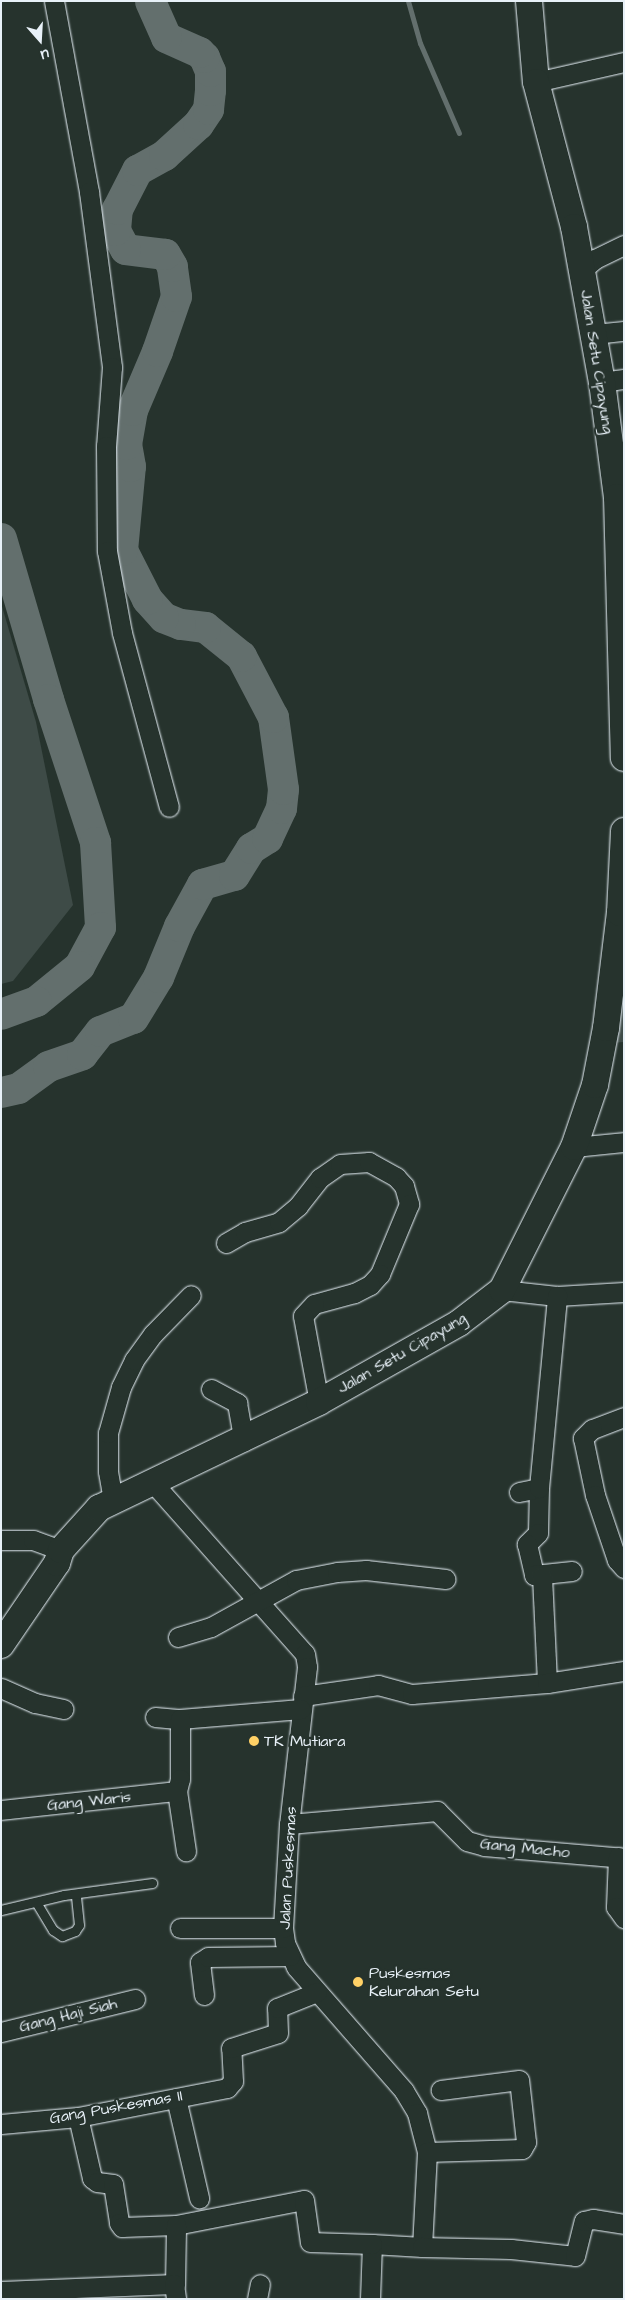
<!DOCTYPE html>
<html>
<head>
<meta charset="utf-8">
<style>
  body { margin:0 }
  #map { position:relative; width:625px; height:2300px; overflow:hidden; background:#26332d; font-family:"Architects Daughter",sans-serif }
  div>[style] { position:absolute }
  .green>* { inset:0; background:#3e4b47 }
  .stream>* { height:5px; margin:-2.5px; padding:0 2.5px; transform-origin:2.5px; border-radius:2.5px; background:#636f6d }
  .river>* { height:31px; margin:-15.5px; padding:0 15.5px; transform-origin:15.5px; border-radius:15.5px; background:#636f6d }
  .roads { filter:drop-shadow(0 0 1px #e8f1f8) drop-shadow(0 0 1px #e8f1f8) }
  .lane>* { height:9px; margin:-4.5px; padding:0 4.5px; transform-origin:4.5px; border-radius:4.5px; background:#26332d }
  .street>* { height:19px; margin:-9.5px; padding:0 9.5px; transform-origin:9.5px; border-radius:9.5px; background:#26332d }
  .secondary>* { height:26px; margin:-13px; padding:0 13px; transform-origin:13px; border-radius:13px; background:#26332d }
  .dots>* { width:14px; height:14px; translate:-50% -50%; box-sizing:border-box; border:2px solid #26332d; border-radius:50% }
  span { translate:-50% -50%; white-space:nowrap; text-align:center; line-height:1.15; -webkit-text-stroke:4.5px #26332d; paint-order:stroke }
  .street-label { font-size:16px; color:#e8f1f8 }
  .poi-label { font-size:16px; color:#e8f1f8 }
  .left { translate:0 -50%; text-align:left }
  .frame { position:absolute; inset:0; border:2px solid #e8f1f8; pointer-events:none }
  .north { position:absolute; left:15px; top:15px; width:50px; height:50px; -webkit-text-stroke:4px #26332d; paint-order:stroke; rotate:161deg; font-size:14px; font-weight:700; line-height:20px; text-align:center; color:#e8f1f8 }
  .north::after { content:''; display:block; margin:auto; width:18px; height:22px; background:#e8f1f8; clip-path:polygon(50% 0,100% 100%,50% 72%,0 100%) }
</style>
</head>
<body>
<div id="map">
  <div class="green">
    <i style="clip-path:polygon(1px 603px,36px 722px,73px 905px,13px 981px,1px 984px)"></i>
    <i style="clip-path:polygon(624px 930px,624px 1042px,611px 1043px)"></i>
  </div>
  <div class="stream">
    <i style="left:408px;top:1px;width:44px;rotate:74.1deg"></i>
    <i style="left:420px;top:43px;width:98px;rotate:66.6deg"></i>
  </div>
  <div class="river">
    <i style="left:1px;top:538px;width:168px;rotate:73.7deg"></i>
    <i style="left:48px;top:699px;width:151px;rotate:71.8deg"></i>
    <i style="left:95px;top:842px;width:85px;rotate:86.6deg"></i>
    <i style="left:100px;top:927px;width:44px;rotate:118.3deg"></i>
    <i style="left:79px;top:966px;width:55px;rotate:140.9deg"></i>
    <i style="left:36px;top:1001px;width:37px;rotate:160deg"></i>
    <i style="left:1px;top:1092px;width:17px;rotate:-13deg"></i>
    <i style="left:18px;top:1088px;width:37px;rotate:-36deg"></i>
    <i style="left:48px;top:1066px;width:36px;rotate:-19deg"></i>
    <i style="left:82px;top:1054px;width:29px;rotate:-52deg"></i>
    <i style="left:100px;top:1031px;width:35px;rotate:-22deg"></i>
    <i style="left:133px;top:1018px;width:48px;rotate:-58.6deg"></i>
    <i style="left:158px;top:977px;width:55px;rotate:-67.6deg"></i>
    <i style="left:179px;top:926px;width:48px;rotate:-61.3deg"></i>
    <i style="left:202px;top:884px;width:33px;rotate:-16deg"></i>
    <i style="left:234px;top:875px;width:32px;rotate:-58deg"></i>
    <i style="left:251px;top:848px;width:19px;rotate:-32deg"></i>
    <i style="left:267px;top:838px;width:33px;rotate:-65deg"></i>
    <i style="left:281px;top:808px;width:19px;rotate:-84deg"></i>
    <i style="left:283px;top:789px;width:73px;rotate:-97.9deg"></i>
    <i style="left:273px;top:717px;width:69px;rotate:-117.7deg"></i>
    <i style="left:241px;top:656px;width:46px;rotate:-141.1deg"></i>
    <i style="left:205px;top:627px;width:25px;rotate:-173deg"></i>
    <i style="left:180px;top:624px;width:18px;rotate:-158deg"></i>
    <i style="left:163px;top:617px;width:24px;rotate:-132deg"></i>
    <i style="left:147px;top:599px;width:55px;rotate:-117deg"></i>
    <i style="left:122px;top:550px;width:84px;rotate:-84.6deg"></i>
    <i style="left:130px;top:466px;width:22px;rotate:-100deg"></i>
    <i style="left:126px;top:444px;width:35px;rotate:-80deg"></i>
    <i style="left:132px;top:410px;width:64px;rotate:-67deg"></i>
    <i style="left:157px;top:351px;width:58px;rotate:-70.9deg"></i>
    <i style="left:176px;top:296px;width:30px;rotate:-98deg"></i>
    <i style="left:172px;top:266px;width:14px;rotate:-120deg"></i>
    <i style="left:165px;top:254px;width:40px;rotate:-172.9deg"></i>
    <i style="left:125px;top:249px;width:21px;rotate:-118deg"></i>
    <i style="left:115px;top:230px;width:21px;rotate:-85deg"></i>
    <i style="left:117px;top:209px;width:44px;rotate:-62.9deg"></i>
    <i style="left:137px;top:170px;width:31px;rotate:-29deg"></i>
    <i style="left:164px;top:155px;width:46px;rotate:-42.4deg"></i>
    <i style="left:198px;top:124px;width:18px;rotate:-56deg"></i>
    <i style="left:208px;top:109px;width:19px;rotate:-84deg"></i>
    <i style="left:210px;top:90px;width:19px;rotate:-90deg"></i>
    <i style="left:210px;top:71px;width:15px;rotate:-113deg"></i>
    <i style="left:204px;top:57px;width:7px;rotate:-135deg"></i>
    <i style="left:199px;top:52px;width:36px;rotate:-156deg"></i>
    <i style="left:166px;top:37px;width:39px;rotate:-114deg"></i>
  </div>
  <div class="roads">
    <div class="lane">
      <i style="left:36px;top:1902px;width:33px;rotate:59deg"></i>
      <i style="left:53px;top:1930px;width:11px;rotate:34deg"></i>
      <i style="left:62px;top:1936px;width:14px;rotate:-21deg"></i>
      <i style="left:75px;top:1931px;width:7px;rotate:-56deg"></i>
      <i style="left:79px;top:1925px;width:31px;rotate:-96deg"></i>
      <i style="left:1px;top:1910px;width:65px;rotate:-13.4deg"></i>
      <i style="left:64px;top:1895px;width:89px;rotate:-7.8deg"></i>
    </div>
    <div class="street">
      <i style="left:54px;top:1px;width:194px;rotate:79.6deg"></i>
      <i style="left:89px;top:192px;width:177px;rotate:82.5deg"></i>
      <i style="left:112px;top:367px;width:79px;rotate:94.3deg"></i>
      <i style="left:106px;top:446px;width:105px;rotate:89.5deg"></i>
      <i style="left:107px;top:551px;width:83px;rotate:79.6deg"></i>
      <i style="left:122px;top:633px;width:180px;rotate:74.9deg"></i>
      <i style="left:536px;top:82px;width:90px;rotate:-12.8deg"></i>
      <i style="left:582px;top:270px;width:17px;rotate:-40deg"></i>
      <i style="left:595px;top:259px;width:32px;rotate:-26deg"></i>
      <i style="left:594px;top:334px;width:30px;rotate:-6deg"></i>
      <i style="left:602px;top:382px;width:22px;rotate:-8deg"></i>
      <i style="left:574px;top:1147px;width:50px;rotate:-5.7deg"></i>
      <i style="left:226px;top:1243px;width:22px;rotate:-30deg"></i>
      <i style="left:245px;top:1232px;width:35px;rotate:-16deg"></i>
      <i style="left:279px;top:1222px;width:25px;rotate:-40deg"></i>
      <i style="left:298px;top:1206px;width:36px;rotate:-52deg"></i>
      <i style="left:320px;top:1178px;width:24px;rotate:-35deg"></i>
      <i style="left:340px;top:1164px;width:29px;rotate:-4deg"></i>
      <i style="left:369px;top:1162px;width:31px;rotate:29deg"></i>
      <i style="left:396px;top:1177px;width:12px;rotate:48deg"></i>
      <i style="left:404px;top:1186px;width:19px;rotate:74deg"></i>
      <i style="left:409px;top:1204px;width:76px;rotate:112.5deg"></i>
      <i style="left:380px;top:1274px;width:15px;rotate:132deg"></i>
      <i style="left:370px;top:1285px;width:18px;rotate:153deg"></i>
      <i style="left:354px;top:1293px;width:41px;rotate:164.6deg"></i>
      <i style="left:314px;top:1304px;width:16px;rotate:133deg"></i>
      <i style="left:303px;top:1316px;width:87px;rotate:79.5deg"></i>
      <i style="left:502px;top:1290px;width:55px;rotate:6.2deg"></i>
      <i style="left:557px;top:1296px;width:67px;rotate:-3.4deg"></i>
      <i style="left:211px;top:1389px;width:30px;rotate:28deg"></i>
      <i style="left:237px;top:1403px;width:39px;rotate:80deg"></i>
      <i style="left:624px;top:1417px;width:34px;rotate:159deg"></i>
      <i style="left:592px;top:1429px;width:13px;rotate:135deg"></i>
      <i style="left:583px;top:1438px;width:58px;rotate:78.1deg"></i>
      <i style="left:595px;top:1495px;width:69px;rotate:71.3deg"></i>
      <i style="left:617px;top:1560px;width:11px;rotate:49deg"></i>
      <i style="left:154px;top:1484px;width:227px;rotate:48.4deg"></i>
      <i style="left:305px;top:1654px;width:13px;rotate:81deg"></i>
      <i style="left:307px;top:1667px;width:158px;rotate:96.5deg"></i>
      <i style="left:289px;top:1824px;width:104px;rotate:93.3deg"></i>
      <i style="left:283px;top:1928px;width:15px;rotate:82deg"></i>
      <i style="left:285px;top:1943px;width:26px;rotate:65deg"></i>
      <i style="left:296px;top:1967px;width:164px;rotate:48.9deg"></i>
      <i style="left:404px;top:2091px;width:26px;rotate:59deg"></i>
      <i style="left:417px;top:2113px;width:40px;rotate:75.6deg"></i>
      <i style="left:427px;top:2152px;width:95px;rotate:93deg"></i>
      <i style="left:422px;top:2247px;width:50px;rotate:-176.6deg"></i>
      <i style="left:372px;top:2244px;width:55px;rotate:92.1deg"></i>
      <i style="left:539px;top:1488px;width:45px;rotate:91.3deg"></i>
      <i style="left:538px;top:1533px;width:16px;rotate:135deg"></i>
      <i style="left:527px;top:1544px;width:32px;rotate:77deg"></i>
      <i style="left:534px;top:1575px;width:38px;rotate:-6deg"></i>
      <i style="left:519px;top:1492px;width:20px;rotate:-11deg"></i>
      <i style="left:539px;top:1488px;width:193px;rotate:-84.6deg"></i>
      <i style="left:113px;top:1500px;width:29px;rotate:-100deg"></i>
      <i style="left:108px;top:1471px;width:38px;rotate:-90deg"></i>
      <i style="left:108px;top:1433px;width:48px;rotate:-74.2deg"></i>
      <i style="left:121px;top:1387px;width:30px;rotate:-64deg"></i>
      <i style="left:134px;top:1360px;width:32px;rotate:-54deg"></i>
      <i style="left:153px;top:1334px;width:54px;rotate:-45.7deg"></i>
      <i style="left:1px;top:1540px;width:32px"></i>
      <i style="left:33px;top:1540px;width:30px;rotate:20deg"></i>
      <i style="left:542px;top:1576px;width:107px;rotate:87.3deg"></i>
      <i style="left:178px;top:1637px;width:34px;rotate:-17deg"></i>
      <i style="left:211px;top:1627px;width:97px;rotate:-28.9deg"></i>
      <i style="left:296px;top:1580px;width:42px;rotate:-11deg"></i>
      <i style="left:337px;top:1572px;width:29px;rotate:-4deg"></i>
      <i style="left:366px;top:1570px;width:80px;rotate:6.5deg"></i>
      <i style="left:1px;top:1688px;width:37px;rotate:24deg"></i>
      <i style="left:35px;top:1703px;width:29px;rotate:12deg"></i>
      <i style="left:303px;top:1696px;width:76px;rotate:-8.3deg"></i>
      <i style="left:378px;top:1685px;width:35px;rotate:15deg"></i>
      <i style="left:412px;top:1694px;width:135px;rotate:-4.7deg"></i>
      <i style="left:547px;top:1683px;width:78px;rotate:-8.9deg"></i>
      <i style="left:155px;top:1717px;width:25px;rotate:5deg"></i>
      <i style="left:180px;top:1719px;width:121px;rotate:-4.7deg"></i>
      <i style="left:180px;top:1719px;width:60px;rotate:90deg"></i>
      <i style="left:180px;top:1779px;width:12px;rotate:104deg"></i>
      <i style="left:177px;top:1791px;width:61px;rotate:81.5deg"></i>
      <i style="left:1px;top:1810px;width:177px;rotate:-6.2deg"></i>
      <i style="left:289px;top:1824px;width:149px;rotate:-5deg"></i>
      <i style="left:437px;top:1811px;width:42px;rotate:45deg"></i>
      <i style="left:467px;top:1841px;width:18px;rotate:16deg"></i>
      <i style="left:484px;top:1846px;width:141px;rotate:4.9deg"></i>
      <i style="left:618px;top:1857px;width:50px;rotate:92.3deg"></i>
      <i style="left:616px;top:1907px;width:14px;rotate:54deg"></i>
      <i style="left:180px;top:1928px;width:103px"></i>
      <i style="left:204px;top:1995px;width:33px;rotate:-97deg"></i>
      <i style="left:200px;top:1962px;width:9px;rotate:-32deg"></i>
      <i style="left:208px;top:1957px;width:82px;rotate:-0.7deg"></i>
      <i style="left:1px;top:2032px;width:138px;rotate:-13.8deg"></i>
      <i style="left:176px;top:2098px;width:103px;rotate:77deg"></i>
      <i style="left:78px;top:2117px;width:63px;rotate:77.1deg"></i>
      <i style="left:92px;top:2178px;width:6px;rotate:39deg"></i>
      <i style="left:97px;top:2182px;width:16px;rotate:7deg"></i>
      <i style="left:113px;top:2184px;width:39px;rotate:81deg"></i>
      <i style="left:119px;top:2223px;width:5px;rotate:53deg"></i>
      <i style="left:122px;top:2227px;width:54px;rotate:-2.1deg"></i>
      <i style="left:176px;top:2225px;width:130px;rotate:-11.1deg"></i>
      <i style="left:304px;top:2200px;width:42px;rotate:81.9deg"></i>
      <i style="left:310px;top:2242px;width:62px;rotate:1.8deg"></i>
      <i style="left:1px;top:2124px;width:77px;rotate:-5.2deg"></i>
      <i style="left:78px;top:2117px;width:152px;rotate:-11deg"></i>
      <i style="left:227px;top:2088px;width:9px;rotate:-49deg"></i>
      <i style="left:233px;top:2081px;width:33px;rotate:-93deg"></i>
      <i style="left:231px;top:2048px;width:49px;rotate:-17.7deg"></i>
      <i style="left:278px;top:2033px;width:25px;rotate:-92deg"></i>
      <i style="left:277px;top:2008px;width:43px;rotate:-21.8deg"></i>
      <i style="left:427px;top:2152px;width:95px;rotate:-1.8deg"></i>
      <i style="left:522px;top:2149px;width:8px;rotate:-60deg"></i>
      <i style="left:526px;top:2142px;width:62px;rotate:-96.4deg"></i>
      <i style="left:519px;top:2080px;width:79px;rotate:172.7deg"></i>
      <i style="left:422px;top:2247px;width:89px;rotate:1.3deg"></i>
      <i style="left:511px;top:2249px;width:64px;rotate:6.2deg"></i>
      <i style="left:575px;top:2256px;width:36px;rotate:-76deg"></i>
      <i style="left:584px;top:2221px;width:9px;rotate:-13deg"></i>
      <i style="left:593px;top:2219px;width:31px;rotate:9deg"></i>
      <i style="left:175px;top:2285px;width:60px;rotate:-89deg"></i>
      <i style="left:1px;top:2291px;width:173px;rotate:-2.3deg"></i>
      <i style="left:174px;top:2284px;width:15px;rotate:82deg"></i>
      <i style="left:257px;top:2299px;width:15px;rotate:-79deg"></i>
    </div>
    <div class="secondary">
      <i style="left:529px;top:1px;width:81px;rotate:85.1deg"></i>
      <i style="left:536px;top:82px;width:150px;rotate:75.3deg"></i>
      <i style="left:574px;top:227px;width:158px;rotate:79.8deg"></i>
      <i style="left:602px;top:382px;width:116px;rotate:82.6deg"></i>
      <i style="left:617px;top:497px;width:261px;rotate:88.5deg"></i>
      <i style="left:1px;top:1645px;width:99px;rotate:-55.7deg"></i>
      <i style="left:57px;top:1563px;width:14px;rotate:-73deg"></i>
      <i style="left:61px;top:1550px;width:57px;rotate:-47.9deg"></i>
      <i style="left:99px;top:1508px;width:244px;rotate:-25.7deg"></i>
      <i style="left:319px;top:1402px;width:161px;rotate:-29.4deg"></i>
      <i style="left:459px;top:1323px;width:54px;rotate:-37.5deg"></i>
      <i style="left:502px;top:1290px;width:160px;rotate:-63.3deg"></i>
      <i style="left:574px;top:1147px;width:65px;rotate:-71.3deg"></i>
      <i style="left:595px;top:1085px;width:58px;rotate:-79.1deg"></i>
      <i style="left:606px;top:1028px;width:116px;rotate:-83.1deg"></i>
      <i style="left:620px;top:913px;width:82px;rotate:-87.2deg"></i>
    </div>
  </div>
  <div class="dots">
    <i style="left:254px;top:1741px;background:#ffd166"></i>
    <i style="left:358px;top:1982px;background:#ffd166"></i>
  </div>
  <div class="street-label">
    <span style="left:597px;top:362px;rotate:81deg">Jalan Setu Cipayung</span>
    <span style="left:402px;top:1353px;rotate:-30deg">Jalan Setu Cipayung</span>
    <span style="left:89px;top:1801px;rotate:-6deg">Gang Waris</span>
    <span style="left:525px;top:1848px;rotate:6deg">Gang Macho</span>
    <span style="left:288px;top:1868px;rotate:-87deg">Jalan Puskesmas</span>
    <span style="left:68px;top:2015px;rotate:-14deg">Gang Haji Siah</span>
    <span style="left:116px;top:2107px;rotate:-10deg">Gang Puskesmas II</span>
  </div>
  <div class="poi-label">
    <span class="left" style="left:264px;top:1741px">TK Mutiara</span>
    <span class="left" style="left:369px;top:1982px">Puskesmas<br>Kelurahan Setu</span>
  </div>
  <div class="frame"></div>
  <div class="north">U</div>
</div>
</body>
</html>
